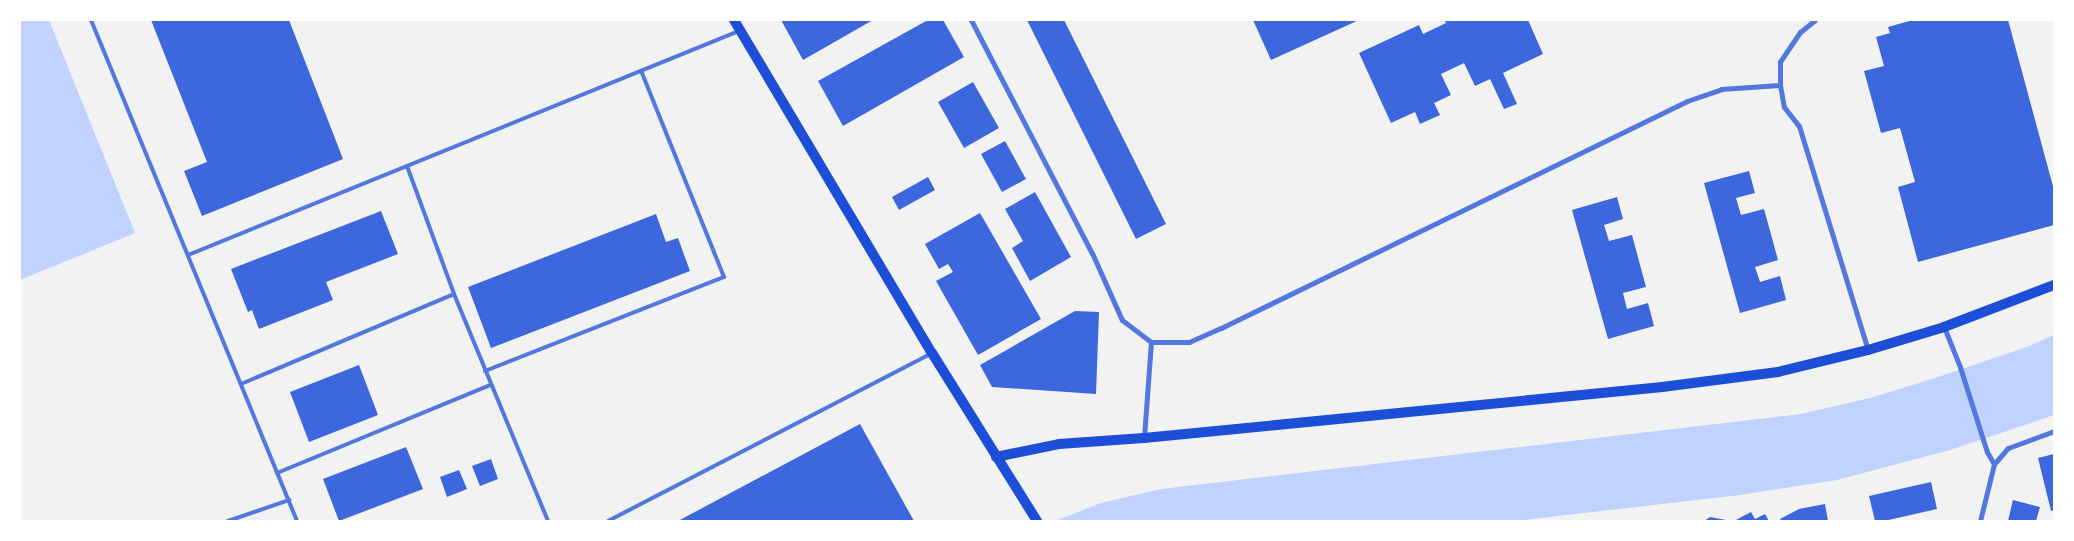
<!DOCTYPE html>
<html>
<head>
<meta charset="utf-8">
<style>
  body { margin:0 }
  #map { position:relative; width:2074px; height:541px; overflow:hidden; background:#f2f2f2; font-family:"PT Sans",sans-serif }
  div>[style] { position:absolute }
  .water>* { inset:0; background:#bfd3fe }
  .building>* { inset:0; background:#3d67dc }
  .service>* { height:4px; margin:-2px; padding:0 2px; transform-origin:2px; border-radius:2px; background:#5277de }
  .minor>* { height:5px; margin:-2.5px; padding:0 2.5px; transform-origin:2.5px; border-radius:2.5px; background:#5277de }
  .secondary>* { height:10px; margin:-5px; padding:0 5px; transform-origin:5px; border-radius:5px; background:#1d4ed8 }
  span { translate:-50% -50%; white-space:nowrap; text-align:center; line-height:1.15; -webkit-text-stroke:5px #fff; paint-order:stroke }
  .frame { position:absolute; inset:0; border:21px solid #fff; pointer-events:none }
</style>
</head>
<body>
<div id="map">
  <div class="water">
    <i style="clip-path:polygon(20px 20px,49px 20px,135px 233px,20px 280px)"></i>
    <i style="clip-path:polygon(2054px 335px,2054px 415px,1950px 450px,1837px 480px,1740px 495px,1515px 521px,1055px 521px,1101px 503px,1161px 489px,1801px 414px,1870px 398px,1935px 378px,2027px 347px)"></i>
  </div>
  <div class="building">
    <i style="clip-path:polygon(151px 20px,289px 20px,343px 159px,202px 216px,184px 171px,207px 162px)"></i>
    <i style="clip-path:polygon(781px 20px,873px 20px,803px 60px)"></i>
    <i style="clip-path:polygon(928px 20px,943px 20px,964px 57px,843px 126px,818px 81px)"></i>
    <i style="clip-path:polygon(1027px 20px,1064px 20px,1166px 224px,1136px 239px)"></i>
    <i style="clip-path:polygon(1253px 20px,1359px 20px,1271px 60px)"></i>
    <i style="clip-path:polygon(1445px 20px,1528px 20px,1543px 54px,1503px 73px,1517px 104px,1504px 109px,1490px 79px,1475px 86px,1464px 63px,1441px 74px,1451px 95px,1434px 103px,1440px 115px,1420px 124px,1415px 112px,1391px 123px,1359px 53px,1419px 25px,1423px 34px,1446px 23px)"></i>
    <i style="clip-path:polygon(1913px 20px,2008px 20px,2054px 190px,2054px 225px,1918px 262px,1898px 187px,1915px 182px,1900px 128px,1881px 133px,1864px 71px,1884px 66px,1876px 37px,1890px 33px,1888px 27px)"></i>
    <i style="clip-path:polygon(973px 82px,999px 128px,964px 148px,938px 102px)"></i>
    <i style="clip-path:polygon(1005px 141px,1026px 179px,1002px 192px,981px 154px)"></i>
    <i style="clip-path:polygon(1749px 171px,1755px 193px,1736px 198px,1741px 215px,1764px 209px,1778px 260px,1755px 267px,1760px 282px,1780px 276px,1786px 300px,1740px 313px,1704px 183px)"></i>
    <i style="clip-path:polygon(928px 177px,935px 190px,899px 210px,892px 197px)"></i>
    <i style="clip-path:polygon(1035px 192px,1071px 257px,1030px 281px,1012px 248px,1023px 241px,1005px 209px)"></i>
    <i style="clip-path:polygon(1617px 197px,1623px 219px,1604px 225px,1609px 241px,1632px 235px,1646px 287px,1623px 293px,1627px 309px,1648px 303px,1654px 326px,1608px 339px,1572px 210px)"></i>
    <i style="clip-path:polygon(381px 211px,398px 254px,326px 282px,333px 300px,259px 329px,252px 310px,248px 312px,231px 269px)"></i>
    <i style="clip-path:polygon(980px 213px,1041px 319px,978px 355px,936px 281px,953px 272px,948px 264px,939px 269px,925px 244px)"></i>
    <i style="clip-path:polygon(656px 214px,666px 242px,678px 238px,690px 271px,491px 348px,468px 287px)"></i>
    <i style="clip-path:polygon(1075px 311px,1099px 312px,1096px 394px,992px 387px,980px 365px)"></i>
    <i style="clip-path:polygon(359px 365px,378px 415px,309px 442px,290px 392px)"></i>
    <i style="clip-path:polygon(860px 424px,914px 521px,678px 521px,751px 482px)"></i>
    <i style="clip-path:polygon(406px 447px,423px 489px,339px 521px,323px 479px)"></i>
    <i style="clip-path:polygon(2054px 454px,2054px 510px,2051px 511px,2038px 458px)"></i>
    <i style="clip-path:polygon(491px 459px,498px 479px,480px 486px,472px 466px)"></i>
    <i style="clip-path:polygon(459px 470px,467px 489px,447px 497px,440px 477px)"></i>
    <i style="clip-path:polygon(1931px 482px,1937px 509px,1884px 521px,1875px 521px,1869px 496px)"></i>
    <i style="clip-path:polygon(2013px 500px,2040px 507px,2036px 521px,2008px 521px)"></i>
    <i style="clip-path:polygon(1825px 504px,1828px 521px,1781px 521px,1780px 519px,1799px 509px)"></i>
    <i style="clip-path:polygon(1751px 512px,1755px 519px,1765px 514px,1769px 521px,1734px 521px)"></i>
    <i style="clip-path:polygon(1710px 517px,1726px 520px,1726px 521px,1704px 521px)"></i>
  </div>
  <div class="service">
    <i style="left:91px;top:20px;width:542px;rotate:67.65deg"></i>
    <i style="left:407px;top:166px;width:136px;rotate:69.8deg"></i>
    <i style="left:454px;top:294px;width:246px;rotate:67.5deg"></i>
    <i style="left:188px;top:255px;width:595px;rotate:-22.12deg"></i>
    <i style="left:485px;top:371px;width:257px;rotate:-21.5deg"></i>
    <i style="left:724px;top:277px;width:222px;rotate:-111.9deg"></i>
    <i style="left:241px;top:384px;width:231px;rotate:-22.9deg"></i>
    <i style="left:277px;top:473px;width:231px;rotate:-22.4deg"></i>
    <i style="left:228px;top:521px;width:65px;rotate:-19deg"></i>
    <i style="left:608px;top:521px;width:363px;rotate:-27.4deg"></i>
  </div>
  <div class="minor">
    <i style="left:971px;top:20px;width:263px;rotate:62.6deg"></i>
    <i style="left:1092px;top:253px;width:73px;rotate:65.9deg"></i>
    <i style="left:1122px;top:320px;width:36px;rotate:37deg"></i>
    <i style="left:1151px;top:342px;width:38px"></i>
    <i style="left:1189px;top:342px;width:35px;rotate:-24deg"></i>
    <i style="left:1221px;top:328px;width:518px;rotate:-25.97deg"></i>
    <i style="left:1687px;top:101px;width:36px;rotate:-19deg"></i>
    <i style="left:1721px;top:89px;width:59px;rotate:-3.9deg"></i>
    <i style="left:1815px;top:20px;width:19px;rotate:141deg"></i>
    <i style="left:1800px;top:32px;width:36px;rotate:124deg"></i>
    <i style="left:1780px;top:62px;width:23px;rotate:90deg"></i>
    <i style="left:1780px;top:85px;width:22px;rotate:80deg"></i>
    <i style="left:1784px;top:107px;width:24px;rotate:52deg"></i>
    <i style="left:1799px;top:126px;width:234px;rotate:72.9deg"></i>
    <i style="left:1944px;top:327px;width:43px;rotate:68.2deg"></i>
    <i style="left:1960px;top:367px;width:89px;rotate:72.4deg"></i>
    <i style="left:1987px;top:452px;width:14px;rotate:60deg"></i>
    <i style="left:1144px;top:437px;width:95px;rotate:-85.8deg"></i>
    <i style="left:1980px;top:521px;width:59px;rotate:-76.2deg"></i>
    <i style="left:1994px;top:464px;width:21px;rotate:-49deg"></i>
    <i style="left:2008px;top:448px;width:49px;rotate:-20.3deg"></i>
  </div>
  <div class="secondary">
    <i style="left:734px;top:20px;width:387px;rotate:59.3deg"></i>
    <i style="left:932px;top:353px;width:198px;rotate:58deg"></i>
    <i style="left:996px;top:457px;width:64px;rotate:-11.7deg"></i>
    <i style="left:1059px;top:444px;width:85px;rotate:-4deg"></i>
    <i style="left:1144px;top:438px;width:521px;rotate:-5.62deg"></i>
    <i style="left:1662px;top:387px;width:117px;rotate:-7.4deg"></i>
    <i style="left:1778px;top:372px;width:93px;rotate:-13.7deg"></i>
    <i style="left:1868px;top:350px;width:79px;rotate:-16.8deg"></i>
    <i style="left:1944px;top:327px;width:118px;rotate:-20.9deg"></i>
  </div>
  <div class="frame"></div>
</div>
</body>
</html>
